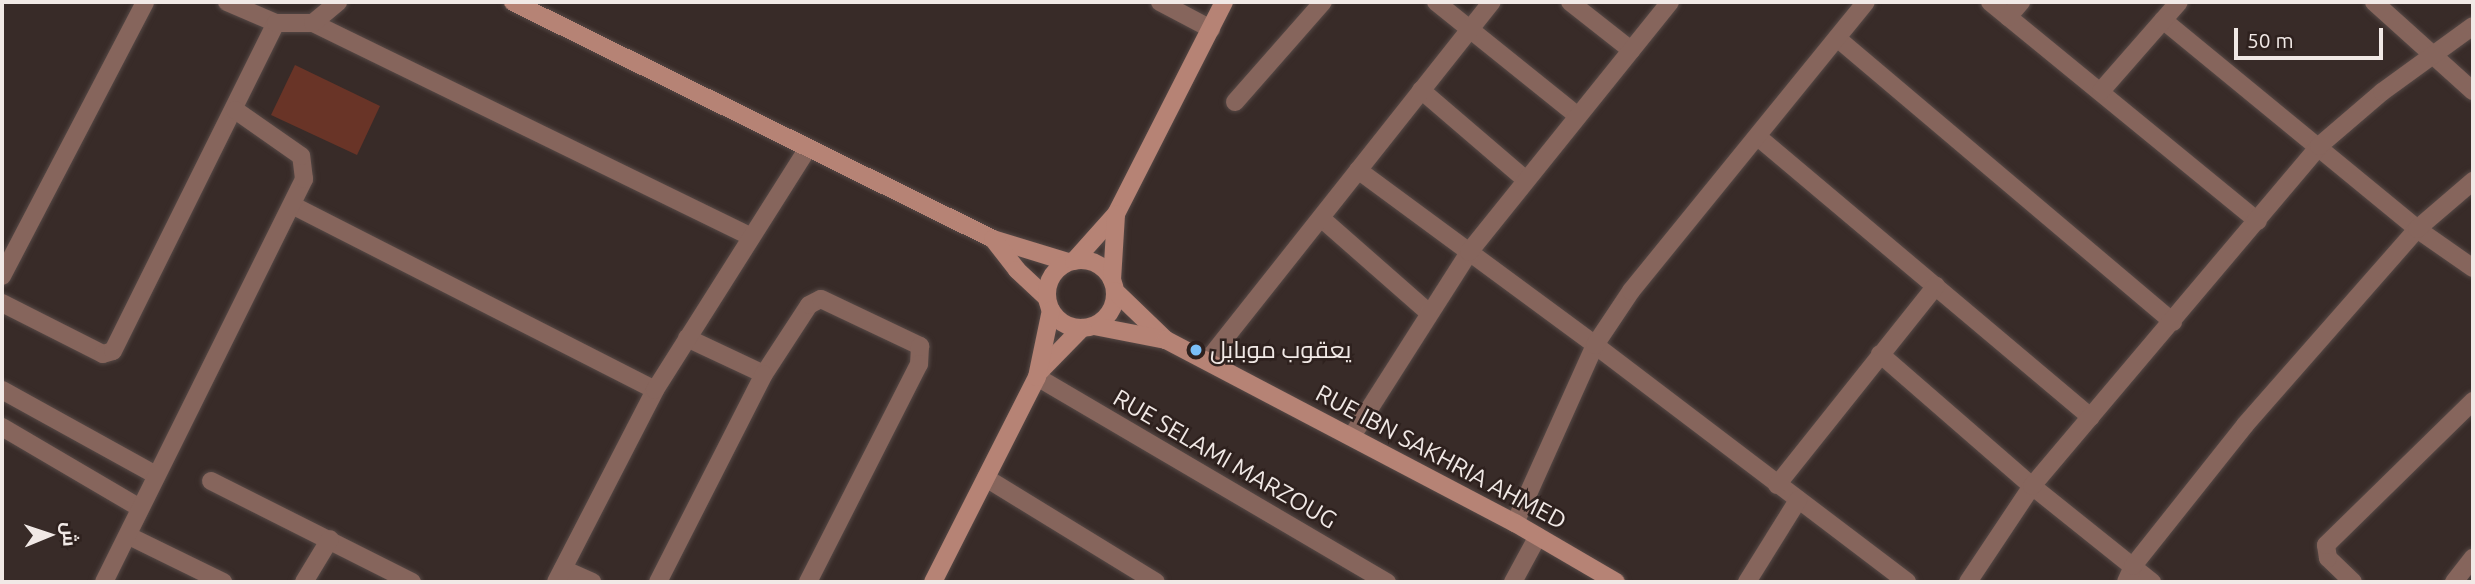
<!DOCTYPE html>
<html>
<head>
<meta charset="utf-8">
<style>
  body { margin:0 }
  #map { position:relative; width:2475px; height:584px; overflow:hidden; background:#382b28; font-family:Ubuntu,Cairo,sans-serif }
  div>[style] { position:absolute }
  .green>* { inset:0; background:#693427 }
  .roads { filter:drop-shadow(0 0 2px #564946) drop-shadow(0 0 2px #564946) }
  .street>* { height:18px; margin:-9px; padding:0 9px; transform-origin:9px; border-radius:9px; background:#86655c }
  .secondary>* { height:18px; margin:-9px; padding:0 9px; transform-origin:9px; border-radius:9px; background:#b68375 }
  .secondary>.ring { margin:-9px; padding:0; box-sizing:content-box; background:none; border:18px solid #b68375; border-radius:50% }
  .dots>* { width:19px; height:19px; translate:-50% -50%; box-sizing:border-box; border:4px solid #2e211e; border-radius:50% }
  span { translate:-50% -50%; white-space:nowrap; text-align:center; line-height:1.15; -webkit-text-stroke:5px #2e211e; paint-order:stroke }
  .poi-label { font-size:24px; color:#f1e9e6 }
  .left { translate:0 -50%; text-align:left }
  .street-label { font-size:24px; color:#f1e9e6 }
  .frame { position:absolute; inset:0; border:4px solid #f1e9e6; pointer-events:none }
  .north { position:absolute; left:14px; top:500px; width:70px; height:70px; -webkit-text-stroke:5px #2e211e; paint-order:stroke; rotate:88deg; font-size:19px; font-weight:700; line-height:28px; text-align:center; color:#f1e9e6 }
  .north::after { content:''; display:block; margin:auto; width:24px; height:32px; background:#f1e9e6; clip-path:polygon(50% 0,100% 100%,50% 72%,0 100%) }
  .scale { position:absolute; left:2234px; top:28px; width:149px; height:32px; box-sizing:border-box; border:4px solid #f1e9e6; border-top:0; padding-left:9px; font-size:21px; line-height:24px; white-space:nowrap; color:#f1e9e6; -webkit-text-stroke:5px #2e211e; paint-order:stroke }
</style>
</head>
<body>
<div id="map">
  <div class="green">
    <i style="clip-path:polygon(295px 65px,380px 106px,357px 155px,271px 115px)"></i>
  </div>
  <div class="roads">
    <div class="street">
      <i style="left:227px;top:2px;width:53px;rotate:23.2deg"></i>
      <i style="left:1160px;top:2px;width:58px;rotate:27.9deg"></i>
      <i style="left:1436px;top:2px;width:182px;rotate:38.8deg"></i>
      <i style="left:1570px;top:2px;width:78px;rotate:38.2deg"></i>
      <i style="left:1990px;top:2px;width:346px;rotate:39.3deg"></i>
      <i style="left:2374px;top:2px;width:133px;rotate:42deg"></i>
      <i style="left:2008px;top:17px;width:20px;rotate:-49deg"></i>
      <i style="left:2163px;top:20px;width:329px;rotate:39.4deg"></i>
      <i style="left:2417px;top:229px;width:68px;rotate:34.9deg"></i>
      <i style="left:313px;top:23px;width:486px;rotate:26deg"></i>
      <i style="left:1837px;top:38px;width:440px;rotate:40.2deg"></i>
      <i style="left:1421px;top:90px;width:138px;rotate:40.6deg"></i>
      <i style="left:2101px;top:91px;width:118px;rotate:-48.8deg"></i>
      <i style="left:1235px;top:102px;width:133px;rotate:-48.7deg"></i>
      <i style="left:1758px;top:137px;width:435px;rotate:40.1deg"></i>
      <i style="left:1358px;top:170px;width:295px;rotate:36.4deg"></i>
      <i style="left:1595px;top:345px;width:392px;rotate:37.2deg"></i>
      <i style="left:292px;top:205px;width:407px;rotate:27deg"></i>
      <i style="left:1321px;top:218px;width:144px;rotate:41.3deg"></i>
      <i style="left:2px;top:276px;width:309px;rotate:-62.4deg"></i>
      <i style="left:2px;top:303px;width:113px;rotate:26.8deg"></i>
      <i style="left:103px;top:354px;width:10px;rotate:-17deg"></i>
      <i style="left:113px;top:351px;width:366px;rotate:-63.6deg"></i>
      <i style="left:276px;top:23px;width:37px"></i>
      <i style="left:313px;top:23px;width:33px;rotate:-40deg"></i>
      <i style="left:687px;top:338px;width:85px;rotate:25.1deg"></i>
      <i style="left:764px;top:374px;width:82px;rotate:-56.9deg"></i>
      <i style="left:809px;top:305px;width:13px;rotate:-27deg"></i>
      <i style="left:821px;top:299px;width:110px;rotate:25.4deg"></i>
      <i style="left:920px;top:346px;width:18px;rotate:93deg"></i>
      <i style="left:919px;top:364px;width:245px;rotate:117deg"></i>
      <i style="left:1880px;top:354px;width:201px;rotate:41deg"></i>
      <i style="left:2032px;top:486px;width:154px;rotate:38.7deg"></i>
      <i style="left:1207px;top:361px;width:458px;rotate:-51.6deg"></i>
      <i style="left:1037px;top:377px;width:406px;rotate:30.4deg"></i>
      <i style="left:2px;top:390px;width:176px;rotate:28.9deg"></i>
      <i style="left:2px;top:427px;width:160px;rotate:30.4deg"></i>
      <i style="left:1352px;top:436px;width:218px;rotate:-57.5deg"></i>
      <i style="left:1469px;top:252px;width:321px;rotate:-51.2deg"></i>
      <i style="left:986px;top:478px;width:199px;rotate:31.5deg"></i>
      <i style="left:211px;top:481px;width:225px;rotate:26.7deg"></i>
      <i style="left:1777px;top:485px;width:255px;rotate:-51.4deg"></i>
      <i style="left:1515px;top:523px;width:195px;rotate:-65.8deg"></i>
      <i style="left:1595px;top:345px;width:65px;rotate:-56.3deg"></i>
      <i style="left:1631px;top:291px;width:372px;rotate:-50.9deg"></i>
      <i style="left:129px;top:536px;width:105px;rotate:26.1deg"></i>
      <i style="left:563px;top:569px;width:32px;rotate:24deg"></i>
      <i style="left:104px;top:582px;width:450px;rotate:-63.6deg"></i>
      <i style="left:304px;top:179px;width:23px;rotate:-97deg"></i>
      <i style="left:301px;top:156px;width:80px;rotate:-145.1deg"></i>
      <i style="left:304px;top:582px;width:50px;rotate:-58.8deg"></i>
      <i style="left:556px;top:582px;width:216px;rotate:-62.7deg"></i>
      <i style="left:655px;top:390px;width:284px;rotate:-57.7deg"></i>
      <i style="left:658px;top:582px;width:233px;rotate:-63deg"></i>
      <i style="left:1513px;top:582px;width:52px;rotate:-61.5deg"></i>
      <i style="left:1747px;top:582px;width:97px;rotate:-58.1deg"></i>
      <i style="left:1968px;top:582px;width:115px;rotate:-56.3deg"></i>
      <i style="left:2032px;top:486px;width:445px;rotate:-49.8deg"></i>
      <i style="left:2319px;top:146px;width:83px;rotate:-40.6deg"></i>
      <i style="left:2382px;top:92px;width:112px;rotate:-36deg"></i>
      <i style="left:2126px;top:582px;width:17px;rotate:-66deg"></i>
      <i style="left:2133px;top:566px;width:180px;rotate:-51.5deg"></i>
      <i style="left:2245px;top:425px;width:261px;rotate:-48.7deg"></i>
      <i style="left:2417px;top:229px;width:74px;rotate:-40.6deg"></i>
      <i style="left:2353px;top:582px;width:35px;rotate:-136deg"></i>
      <i style="left:2328px;top:558px;width:13px;rotate:-99deg"></i>
      <i style="left:2326px;top:545px;width:206px;rotate:-44.4deg"></i>
      <i style="left:2454px;top:582px;width:31px;rotate:-52deg"></i>
    </div>
    <div class="secondary">
      <i style="left:513px;top:2px;width:535px;rotate:26.28deg"></i>
      <i style="left:993px;top:239px;width:78px;rotate:17deg"></i>
      <i style="left:993px;top:239px;width:39px;rotate:52deg"></i>
      <i style="left:1017px;top:270px;width:41px;rotate:43deg"></i>
      <i class="ring" style="left:1047px;top:260px;width:50px;height:50px"></i>
      <i style="left:1074px;top:261px;width:63px;rotate:-48.2deg"></i>
      <i style="left:1116px;top:214px;width:238px;rotate:-63deg"></i>
      <i style="left:1112px;top:280px;width:66px;rotate:-86.5deg"></i>
      <i style="left:1115px;top:291px;width:71px;rotate:43.9deg"></i>
      <i style="left:1094px;top:326px;width:73px;rotate:11deg"></i>
      <i style="left:1166px;top:340px;width:394px;rotate:27.7deg"></i>
      <i style="left:1515px;top:523px;width:117px;rotate:30.3deg"></i>
      <i style="left:1040px;top:371px;width:60px;rotate:-45.7deg"></i>
      <i style="left:933px;top:582px;width:230px;rotate:-63.1deg"></i>
      <i style="left:1037px;top:377px;width:68px;rotate:-78.2deg"></i>
    </div>
  </div>
  <div class="dots">
    <i style="left:1196px;top:350px;background:#7abff8"></i>
  </div>
  <div class="poi-label">
    <span class="left" style="left:1210px;top:350px">يعقوب موبايل</span>
  </div>
  <div class="street-label">
    <span style="left:1441px;top:457px;rotate:28deg">RUE IBN SAKHRIA AHMED</span>
    <span style="left:1225px;top:459px;rotate:30deg">RUE SELAMI MARZOUG</span>
  </div>
  <div class="frame"></div>
  <div class="north">ش</div>
  <div class="scale">50 m</div>
</div>
</body>
</html>
